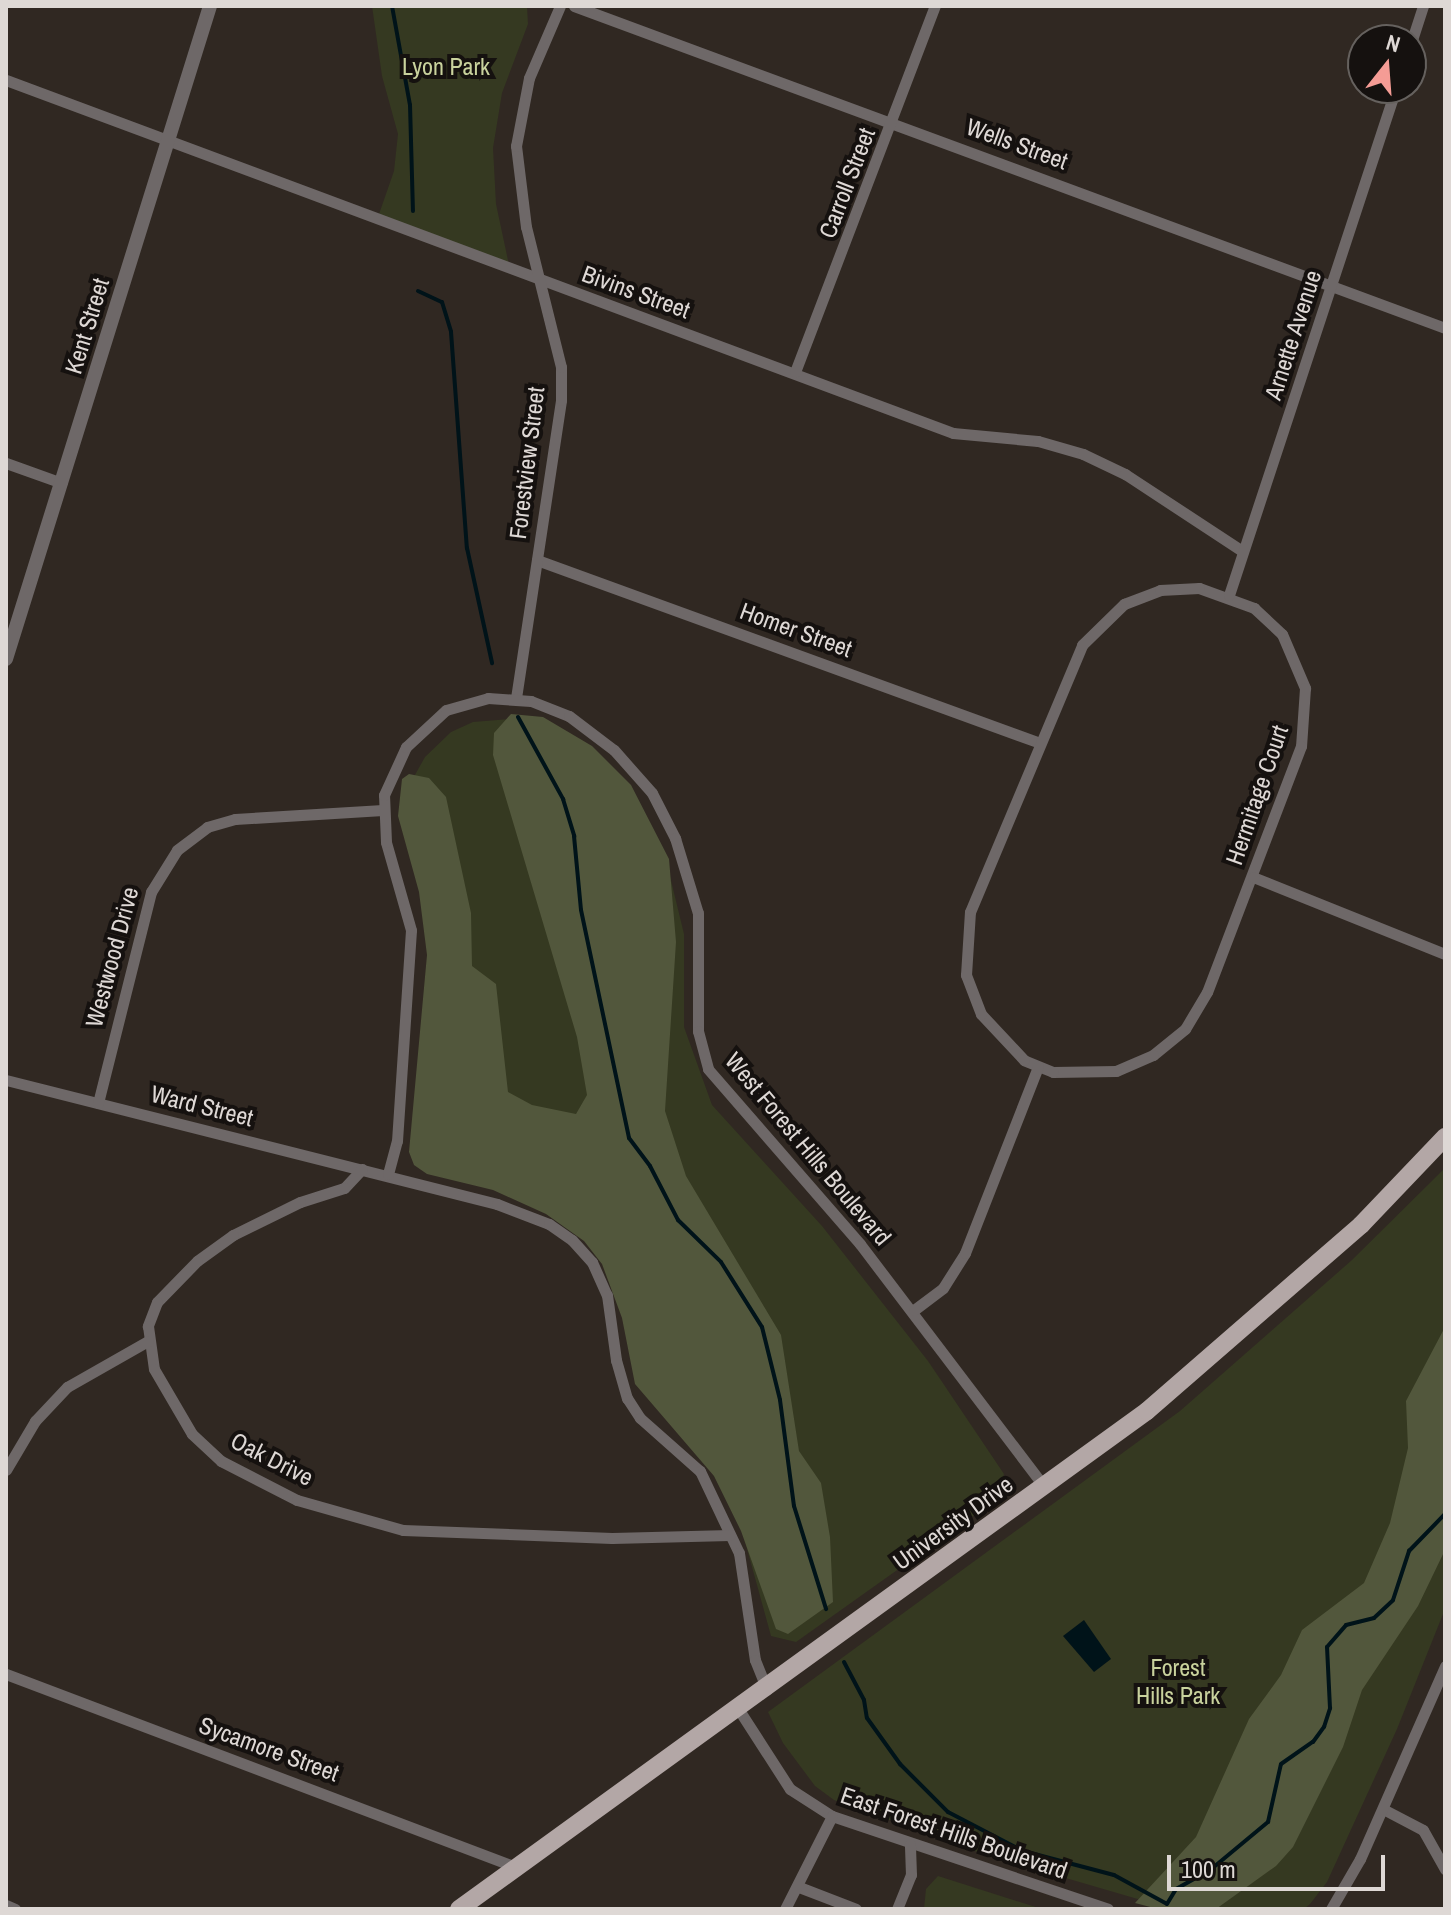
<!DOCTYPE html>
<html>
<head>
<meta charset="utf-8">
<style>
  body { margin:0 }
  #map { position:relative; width:1451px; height:1915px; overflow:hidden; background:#302822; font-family:"Archivo Narrow",sans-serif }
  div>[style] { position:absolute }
  .green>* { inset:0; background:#353921 }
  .forest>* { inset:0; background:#52573c }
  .water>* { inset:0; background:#001319 }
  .stream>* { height:4px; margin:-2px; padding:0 2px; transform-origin:2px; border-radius:2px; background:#001319 }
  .minor>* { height:11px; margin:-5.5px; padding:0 5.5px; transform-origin:5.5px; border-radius:5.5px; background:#6e6868 }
  .tertiary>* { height:14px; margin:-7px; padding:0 7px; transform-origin:7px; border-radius:7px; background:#6e6868 }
  .primary>* { height:18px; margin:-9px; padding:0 9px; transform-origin:9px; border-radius:9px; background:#b3a7a6 }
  span { translate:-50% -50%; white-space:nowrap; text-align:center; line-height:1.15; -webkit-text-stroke:8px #15110f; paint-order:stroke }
  .park-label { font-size:24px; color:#c9d29d }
  .street-label { font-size:24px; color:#ded8d5 }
  .frame { position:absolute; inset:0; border:8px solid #ded8d5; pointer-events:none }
  .north { position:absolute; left:1347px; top:24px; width:80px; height:80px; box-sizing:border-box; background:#15110f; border:2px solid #65615e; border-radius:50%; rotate:17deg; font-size:22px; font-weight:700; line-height:32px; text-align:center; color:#ded8d5 }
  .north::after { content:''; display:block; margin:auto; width:28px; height:36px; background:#f59c95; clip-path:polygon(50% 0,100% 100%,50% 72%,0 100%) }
  .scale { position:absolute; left:1167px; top:1855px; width:218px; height:36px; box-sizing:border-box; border:4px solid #ded8d5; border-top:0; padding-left:10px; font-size:24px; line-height:28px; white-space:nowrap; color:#ded8d5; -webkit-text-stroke:6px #15110f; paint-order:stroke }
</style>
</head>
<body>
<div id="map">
  <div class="green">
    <i style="clip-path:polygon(372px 6px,527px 6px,528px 24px,502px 93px,493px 148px,496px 204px,509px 265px,378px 217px,394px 171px,398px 134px,382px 76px)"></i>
    <i style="clip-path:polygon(510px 719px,667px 864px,684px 934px,684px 1027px,712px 1105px,822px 1226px,928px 1361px,1004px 1474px,997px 1499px,796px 1642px,771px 1636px,741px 1527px,621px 1300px,606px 1260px,571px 1227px,437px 950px,411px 782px,425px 757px,451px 732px,473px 722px)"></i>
    <i style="clip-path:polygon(1445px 1168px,1445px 1609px,1397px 1729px,1327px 1882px,1310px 1904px,1304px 1909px,1172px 1909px,983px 1854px,834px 1800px,815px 1786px,783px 1743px,768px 1712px,1180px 1411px,1352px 1260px)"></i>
    <i style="clip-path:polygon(938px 1876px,1042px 1909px,924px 1909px,926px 1889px)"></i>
  </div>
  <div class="forest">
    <i style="clip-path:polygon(511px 714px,543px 717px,592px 746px,631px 785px,669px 859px,676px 942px,665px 1111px,686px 1176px,781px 1335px,799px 1451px,821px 1483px,830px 1537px,833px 1602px,788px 1634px,776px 1629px,741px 1531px,714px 1476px,635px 1384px,622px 1318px,602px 1264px,584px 1241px,546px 1214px,493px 1190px,427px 1174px,414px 1165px,409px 1152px,427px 955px,419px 892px,398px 816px,402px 779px,409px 774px,429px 778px,446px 797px,471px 913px,472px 966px,496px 984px,508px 1092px,532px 1105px,576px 1114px,587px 1095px,577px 1037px,493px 755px,494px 733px)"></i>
    <i style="clip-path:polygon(1445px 1327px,1445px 1550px,1418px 1606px,1362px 1690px,1343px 1747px,1293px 1847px,1276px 1866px,1216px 1909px,1158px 1909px,1135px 1903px,1196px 1837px,1249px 1719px,1281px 1675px,1302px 1630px,1364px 1583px,1390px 1523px,1408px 1448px,1406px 1401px)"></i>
  </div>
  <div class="water">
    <i style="clip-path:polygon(1084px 1620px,1111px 1659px,1094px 1672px,1063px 1636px)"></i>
  </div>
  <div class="stream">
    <i style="left:392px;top:6px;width:101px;rotate:79.7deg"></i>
    <i style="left:410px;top:105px;width:106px;rotate:88.4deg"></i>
    <i style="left:418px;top:291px;width:26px;rotate:25deg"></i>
    <i style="left:442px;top:302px;width:31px;rotate:73deg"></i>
    <i style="left:451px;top:332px;width:217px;rotate:85.8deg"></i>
    <i style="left:467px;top:548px;width:118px;rotate:77.7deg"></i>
    <i style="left:518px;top:717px;width:94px;rotate:61.2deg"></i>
    <i style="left:563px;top:799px;width:39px;rotate:73deg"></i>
    <i style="left:574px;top:836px;width:74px;rotate:84.6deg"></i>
    <i style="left:581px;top:910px;width:233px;rotate:78.1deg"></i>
    <i style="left:629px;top:1138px;width:35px;rotate:53deg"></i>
    <i style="left:650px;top:1166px;width:61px;rotate:62.6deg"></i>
    <i style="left:678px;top:1220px;width:60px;rotate:44.3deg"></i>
    <i style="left:721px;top:1262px;width:77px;rotate:57.8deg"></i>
    <i style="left:762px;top:1327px;width:75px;rotate:76.1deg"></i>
    <i style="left:780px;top:1400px;width:107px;rotate:82.5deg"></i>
    <i style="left:794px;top:1506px;width:108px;rotate:72.7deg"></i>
    <i style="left:844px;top:1662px;width:43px;rotate:62.2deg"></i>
    <i style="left:864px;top:1700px;width:18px;rotate:81deg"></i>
    <i style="left:867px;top:1718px;width:57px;rotate:54.3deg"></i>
    <i style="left:900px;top:1764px;width:68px;rotate:45deg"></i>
    <i style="left:948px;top:1812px;width:85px;rotate:27.5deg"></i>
    <i style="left:1023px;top:1851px;width:94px;rotate:14.8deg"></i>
    <i style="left:1114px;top:1875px;width:60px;rotate:28.7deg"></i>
    <i style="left:1167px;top:1904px;width:17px;rotate:-59deg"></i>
    <i style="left:1176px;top:1889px;width:38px;rotate:-29deg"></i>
    <i style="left:1209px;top:1871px;width:77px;rotate:-39.7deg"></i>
    <i style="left:1268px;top:1822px;width:59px;rotate:-77.4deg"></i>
    <i style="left:1281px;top:1764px;width:39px;rotate:-35deg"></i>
    <i style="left:1313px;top:1742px;width:19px;rotate:-54deg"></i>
    <i style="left:1324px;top:1727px;width:20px;rotate:-72deg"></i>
    <i style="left:1330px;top:1708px;width:61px;rotate:-92.8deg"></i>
    <i style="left:1327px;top:1647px;width:29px;rotate:-49deg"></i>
    <i style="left:1346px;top:1625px;width:29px;rotate:-14deg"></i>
    <i style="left:1374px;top:1618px;width:26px;rotate:-43deg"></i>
    <i style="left:1393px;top:1600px;width:52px;rotate:-71.9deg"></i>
    <i style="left:1409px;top:1551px;width:52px;rotate:-45.8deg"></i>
  </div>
  <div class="minor">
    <i style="left:574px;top:6px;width:929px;rotate:20.29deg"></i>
    <i style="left:1411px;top:43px;width:39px;rotate:-72deg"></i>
    <i style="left:6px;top:80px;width:1011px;rotate:20.44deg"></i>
    <i style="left:953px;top:433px;width:85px;rotate:5.4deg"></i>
    <i style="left:1038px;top:441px;width:47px;rotate:16.1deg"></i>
    <i style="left:1083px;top:454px;width:47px;rotate:25.5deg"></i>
    <i style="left:1125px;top:474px;width:140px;rotate:33.3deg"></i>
    <i style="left:795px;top:372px;width:392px;rotate:-69.1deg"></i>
    <i style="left:6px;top:463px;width:59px;rotate:19.7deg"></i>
    <i style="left:537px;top:560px;width:535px;rotate:19.99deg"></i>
    <i style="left:1199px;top:588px;width:59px;rotate:20deg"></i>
    <i style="left:1254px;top:608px;width:38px;rotate:43deg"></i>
    <i style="left:1282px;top:634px;width:59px;rotate:66.9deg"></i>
    <i style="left:1305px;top:688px;width:58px;rotate:93.9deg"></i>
    <i style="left:1301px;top:746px;width:263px;rotate:110.9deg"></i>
    <i style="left:1207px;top:992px;width:43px;rotate:120.7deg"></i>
    <i style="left:1185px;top:1029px;width:41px;rotate:140.9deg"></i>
    <i style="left:1153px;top:1055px;width:40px;rotate:156.6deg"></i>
    <i style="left:1116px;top:1071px;width:63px;rotate:179.1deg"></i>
    <i style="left:1053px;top:1072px;width:31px;rotate:-158deg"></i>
    <i style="left:1024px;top:1060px;width:63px;rotate:-133.1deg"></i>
    <i style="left:981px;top:1014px;width:42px;rotate:-111deg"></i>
    <i style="left:966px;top:975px;width:63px;rotate:-86.4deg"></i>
    <i style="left:970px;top:912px;width:290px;rotate:-67.2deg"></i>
    <i style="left:1082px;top:645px;width:59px;rotate:-44.3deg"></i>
    <i style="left:1124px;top:604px;width:39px;rotate:-21deg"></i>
    <i style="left:1160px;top:590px;width:39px;rotate:-3deg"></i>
    <i style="left:1229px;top:595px;width:534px;rotate:-71.77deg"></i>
    <i style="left:516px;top:698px;width:301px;rotate:-81.4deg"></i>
    <i style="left:561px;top:400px;width:33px;rotate:-90deg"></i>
    <i style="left:561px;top:367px;width:144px;rotate:-104deg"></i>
    <i style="left:526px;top:227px;width:82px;rotate:-97deg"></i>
    <i style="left:516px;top:146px;width:69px;rotate:-79.2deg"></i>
    <i style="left:529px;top:78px;width:78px;rotate:-66.7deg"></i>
    <i style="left:1253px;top:877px;width:207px;rotate:21.9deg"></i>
    <i style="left:6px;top:1080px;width:506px;rotate:14.17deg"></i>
    <i style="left:497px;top:1204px;width:56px;rotate:21deg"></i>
    <i style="left:549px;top:1224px;width:28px;rotate:35deg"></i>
    <i style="left:572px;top:1240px;width:30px;rotate:48deg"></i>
    <i style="left:592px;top:1262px;width:36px;rotate:66deg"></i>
    <i style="left:607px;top:1295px;width:66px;rotate:82.1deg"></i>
    <i style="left:616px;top:1360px;width:40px;rotate:74deg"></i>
    <i style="left:627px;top:1398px;width:24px;rotate:57deg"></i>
    <i style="left:640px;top:1418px;width:80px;rotate:41.5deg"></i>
    <i style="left:700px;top:1471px;width:91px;rotate:64.6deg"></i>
    <i style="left:739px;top:1553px;width:108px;rotate:81.5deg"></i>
    <i style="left:755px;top:1660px;width:32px;rotate:68deg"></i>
    <i style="left:98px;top:1103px;width:218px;rotate:-75.9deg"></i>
    <i style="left:151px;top:892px;width:49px;rotate:-58.2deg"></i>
    <i style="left:177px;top:850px;width:38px;rotate:-37deg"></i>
    <i style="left:207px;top:827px;width:29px;rotate:-16deg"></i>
    <i style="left:235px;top:819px;width:148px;rotate:-3.5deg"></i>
    <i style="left:362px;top:1169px;width:26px;rotate:133deg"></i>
    <i style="left:344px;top:1188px;width:46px;rotate:162.3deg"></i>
    <i style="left:300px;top:1202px;width:75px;rotate:153.8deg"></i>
    <i style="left:233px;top:1235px;width:44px;rotate:144.2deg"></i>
    <i style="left:197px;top:1261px;width:57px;rotate:134.3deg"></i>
    <i style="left:157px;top:1302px;width:26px;rotate:111deg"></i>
    <i style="left:148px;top:1326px;width:43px;rotate:82.1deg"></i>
    <i style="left:154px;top:1369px;width:75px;rotate:59.7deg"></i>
    <i style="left:192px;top:1434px;width:40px;rotate:43deg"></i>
    <i style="left:221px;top:1461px;width:85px;rotate:27.2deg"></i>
    <i style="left:297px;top:1500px;width:110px;rotate:15.8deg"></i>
    <i style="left:403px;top:1530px;width:209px;rotate:2.2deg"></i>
    <i style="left:612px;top:1538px;width:118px;rotate:-1.5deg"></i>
    <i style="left:388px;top:1174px;width:34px;rotate:-75deg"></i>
    <i style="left:397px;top:1141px;width:211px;rotate:-86.2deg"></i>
    <i style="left:411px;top:930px;width:91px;rotate:-105.9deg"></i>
    <i style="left:386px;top:842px;width:47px;rotate:-92.4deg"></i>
    <i style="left:384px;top:795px;width:53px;rotate:-65.4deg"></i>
    <i style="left:406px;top:747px;width:54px;rotate:-42.8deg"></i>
    <i style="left:446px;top:710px;width:44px;rotate:-15.9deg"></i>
    <i style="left:488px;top:698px;width:43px;rotate:4deg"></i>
    <i style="left:531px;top:701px;width:41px;rotate:21.5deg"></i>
    <i style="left:569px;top:716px;width:56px;rotate:37.1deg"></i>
    <i style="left:614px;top:750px;width:57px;rotate:48.5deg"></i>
    <i style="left:652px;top:793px;width:51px;rotate:62.9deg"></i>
    <i style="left:675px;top:838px;width:78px;rotate:73deg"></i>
    <i style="left:698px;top:913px;width:118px;rotate:90deg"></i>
    <i style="left:698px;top:1031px;width:39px;rotate:75deg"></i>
    <i style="left:708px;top:1069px;width:232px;rotate:49deg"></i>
    <i style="left:860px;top:1244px;width:304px;rotate:52.8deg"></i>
    <i style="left:914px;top:1310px;width:36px;rotate:-37deg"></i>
    <i style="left:943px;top:1288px;width:41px;rotate:-57.8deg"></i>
    <i style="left:965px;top:1253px;width:200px;rotate:-68.6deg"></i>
    <i style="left:6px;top:1470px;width:57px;rotate:-59.4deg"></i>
    <i style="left:35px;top:1421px;width:47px;rotate:-46.7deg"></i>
    <i style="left:67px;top:1387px;width:93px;rotate:-29.6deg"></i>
    <i style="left:6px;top:1674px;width:545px;rotate:20.73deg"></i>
    <i style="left:739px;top:1710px;width:94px;rotate:57.2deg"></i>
    <i style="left:790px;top:1789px;width:50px;rotate:32.7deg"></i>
    <i style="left:832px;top:1816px;width:291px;rotate:18.6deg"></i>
    <i style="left:1383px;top:1809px;width:45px;rotate:27.7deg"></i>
    <i style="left:1423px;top:1830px;width:45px;rotate:60.6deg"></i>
    <i style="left:799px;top:1887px;width:61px;rotate:21.1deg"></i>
    <i style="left:6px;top:1905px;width:10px;rotate:24deg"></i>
    <i style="left:785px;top:1909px;width:104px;rotate:-63.2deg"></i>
    <i style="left:897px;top:1909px;width:37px;rotate:-68deg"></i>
    <i style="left:911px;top:1875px;width:31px;rotate:-92deg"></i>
    <i style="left:1331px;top:1909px;width:58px;rotate:-59.9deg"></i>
    <i style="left:1360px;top:1859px;width:211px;rotate:-66.2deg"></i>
  </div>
  <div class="tertiary">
    <i style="left:6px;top:659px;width:684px;rotate:-72.65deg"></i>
  </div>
  <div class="primary">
    <i style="left:459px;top:1909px;width:849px;rotate:-35.9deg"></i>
    <i style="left:1147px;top:1411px;width:284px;rotate:-41deg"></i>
    <i style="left:1361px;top:1225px;width:122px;rotate:-46.3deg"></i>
  </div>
  <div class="park-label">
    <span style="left:446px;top:67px">Lyon Park</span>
    <span style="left:1178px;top:1682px">Forest<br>Hills Park</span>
  </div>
  <div class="street-label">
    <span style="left:1017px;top:144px;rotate:20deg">Wells Street</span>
    <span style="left:847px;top:183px;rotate:-69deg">Carroll Street</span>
    <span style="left:636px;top:292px;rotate:20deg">Bivins Street</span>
    <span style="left:87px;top:326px;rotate:-73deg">Kent Street</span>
    <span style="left:1293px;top:335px;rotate:-72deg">Arnette Avenue</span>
    <span style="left:527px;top:463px;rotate:-83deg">Forestview Street</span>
    <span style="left:796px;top:630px;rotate:20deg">Homer Street</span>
    <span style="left:1257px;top:795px;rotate:-71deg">Hermitage Court</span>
    <span style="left:112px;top:957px;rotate:-75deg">Westwood Drive</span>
    <span style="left:202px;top:1106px;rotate:14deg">Ward Street</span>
    <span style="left:808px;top:1149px;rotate:50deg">West Forest Hills Boulevard</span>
    <span style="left:272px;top:1459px;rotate:27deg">Oak Drive</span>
    <span style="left:953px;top:1523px;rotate:-36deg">University Drive</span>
    <span style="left:269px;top:1749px;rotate:20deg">Sycamore Street</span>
    <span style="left:954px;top:1833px;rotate:19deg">East Forest Hills Boulevard</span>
  </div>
  <div class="frame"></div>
  <div class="north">N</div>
  <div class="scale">100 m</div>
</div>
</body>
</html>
